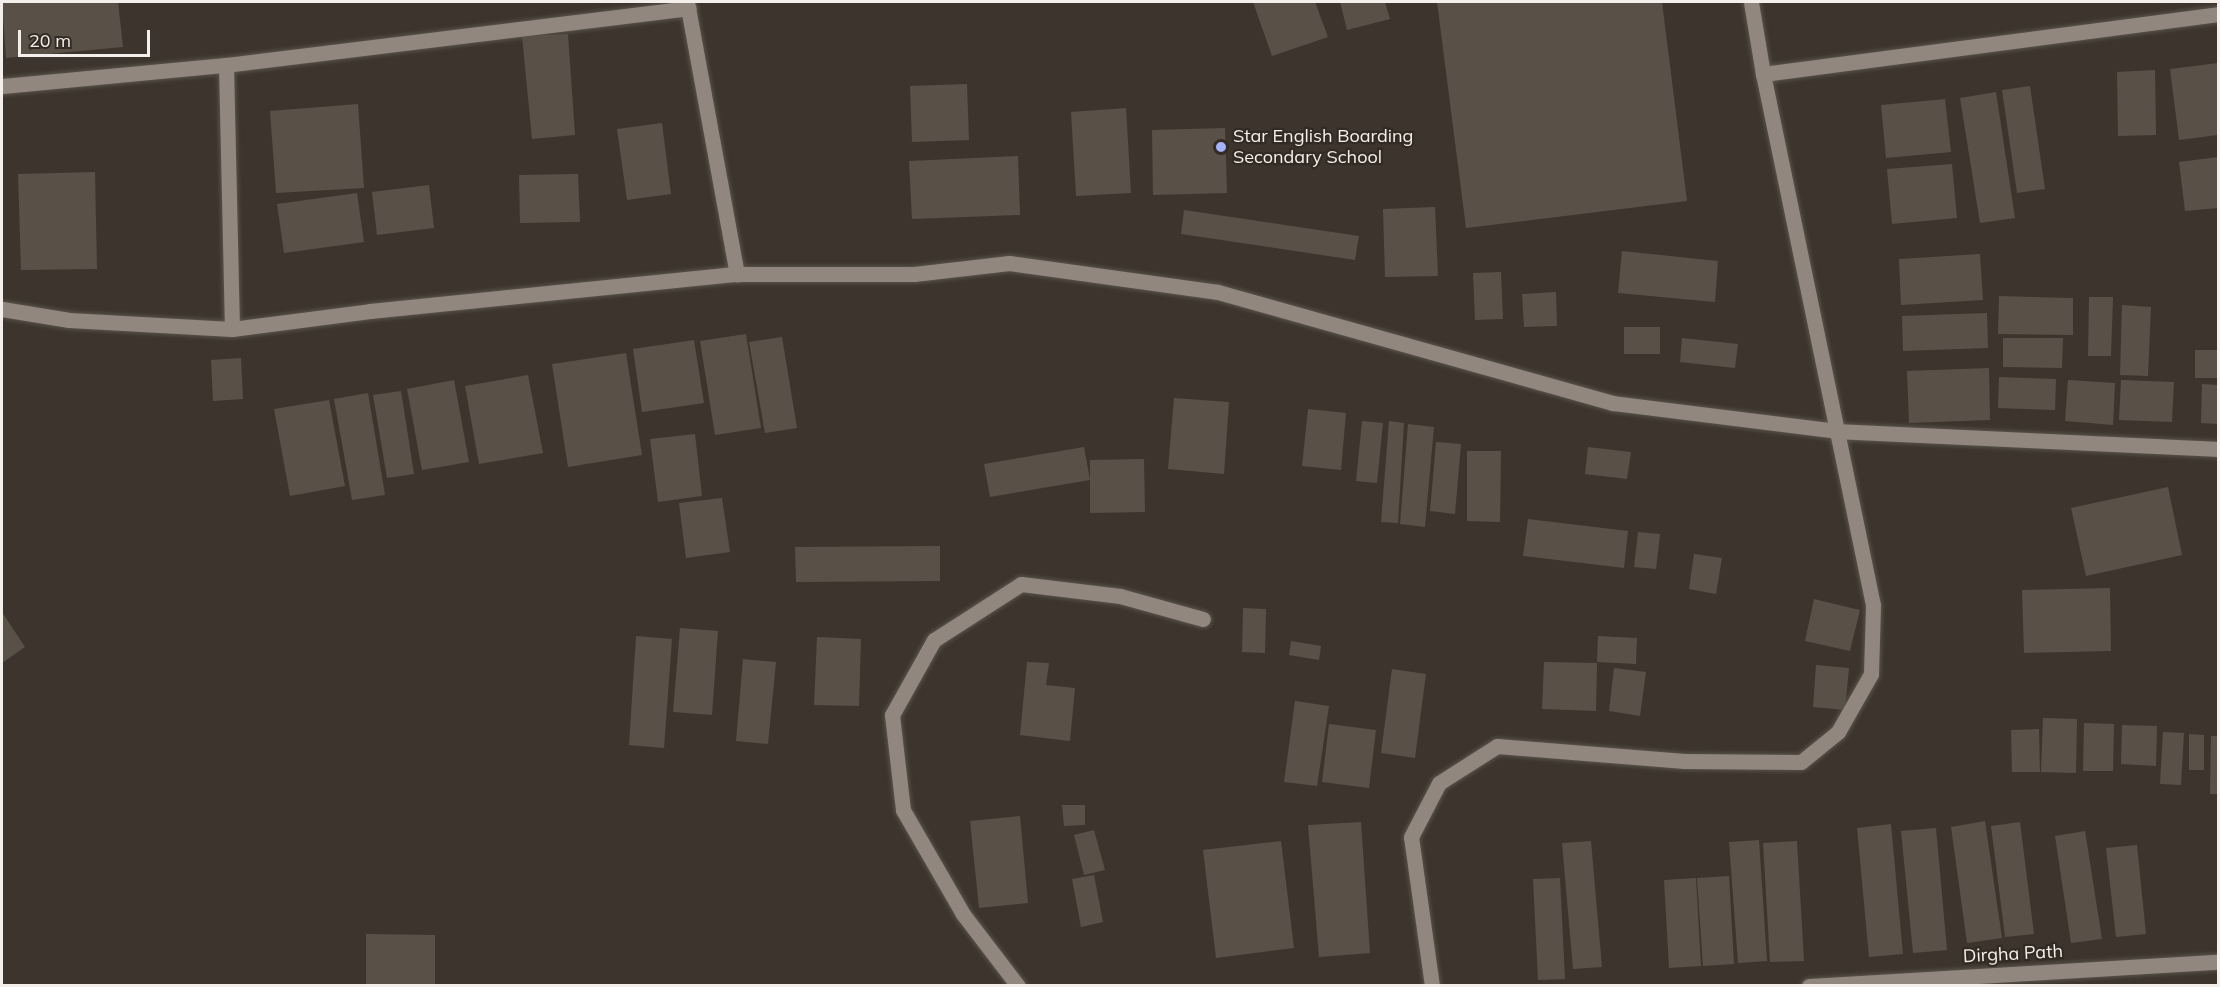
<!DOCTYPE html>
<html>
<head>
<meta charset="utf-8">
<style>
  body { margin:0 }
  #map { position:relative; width:2220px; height:987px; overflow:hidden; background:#3d352d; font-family:Mulish,sans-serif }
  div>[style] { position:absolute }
  .building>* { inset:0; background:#595148 }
  .roads { filter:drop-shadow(0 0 2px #5a534c) drop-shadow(0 0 2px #5a534c) }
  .minor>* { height:15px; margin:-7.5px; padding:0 7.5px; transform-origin:7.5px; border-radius:7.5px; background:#91877e }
  .tertiary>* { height:15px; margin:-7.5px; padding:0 7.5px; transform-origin:7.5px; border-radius:7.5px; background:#91877e }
  .dots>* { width:16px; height:16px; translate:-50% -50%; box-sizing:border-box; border:3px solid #332b23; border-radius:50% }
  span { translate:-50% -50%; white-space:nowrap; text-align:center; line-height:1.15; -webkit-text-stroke:4.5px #332b23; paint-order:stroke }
  .poi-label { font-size:18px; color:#f4efea }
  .left { translate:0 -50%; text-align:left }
  .street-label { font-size:18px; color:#f4efea }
  .frame { position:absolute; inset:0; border:3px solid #f4efea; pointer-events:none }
  .scale { position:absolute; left:18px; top:30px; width:132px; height:27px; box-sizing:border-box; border:3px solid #f4efea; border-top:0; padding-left:8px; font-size:18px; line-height:21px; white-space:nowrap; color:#f4efea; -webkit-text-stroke:4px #332b23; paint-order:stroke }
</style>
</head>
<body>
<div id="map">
  <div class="building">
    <i style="clip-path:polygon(2px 2px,118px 2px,123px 47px,6px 58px)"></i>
    <i style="clip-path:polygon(1253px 2px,1315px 2px,1328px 37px,1272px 56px)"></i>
    <i style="clip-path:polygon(1340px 2px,1385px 2px,1390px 19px,1347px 30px)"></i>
    <i style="clip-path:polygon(1437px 2px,1662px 2px,1687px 201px,1466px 228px)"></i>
    <i style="clip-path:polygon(568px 34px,575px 135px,532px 139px,522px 36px)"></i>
    <i style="clip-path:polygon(2218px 63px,2218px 135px,2179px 140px,2170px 69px)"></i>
    <i style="clip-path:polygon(2155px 70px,2156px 135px,2118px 136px,2117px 72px)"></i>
    <i style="clip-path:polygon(967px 84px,969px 140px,912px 142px,910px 86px)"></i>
    <i style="clip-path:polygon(2030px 86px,2045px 189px,2017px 193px,2002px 90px)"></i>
    <i style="clip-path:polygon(1996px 92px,2015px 218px,1980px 223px,1960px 98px)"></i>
    <i style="clip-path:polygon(1945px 99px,1951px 152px,1886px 158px,1881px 105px)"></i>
    <i style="clip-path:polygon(358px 104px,364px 188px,276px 193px,270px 111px)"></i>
    <i style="clip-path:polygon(1126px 108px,1131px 193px,1076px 196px,1071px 112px)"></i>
    <i style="clip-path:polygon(662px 123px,671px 194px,627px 200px,617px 129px)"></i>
    <i style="clip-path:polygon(1225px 128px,1227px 193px,1153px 195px,1152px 130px)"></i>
    <i style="clip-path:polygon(1018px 156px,1020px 215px,912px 219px,909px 161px)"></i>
    <i style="clip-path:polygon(2218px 157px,2218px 208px,2185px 211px,2179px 162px)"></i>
    <i style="clip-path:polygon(1952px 164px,1957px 218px,1892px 224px,1887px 169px)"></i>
    <i style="clip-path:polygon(95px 172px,97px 269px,21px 270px,18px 174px)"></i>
    <i style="clip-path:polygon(578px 174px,580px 222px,520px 223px,519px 175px)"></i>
    <i style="clip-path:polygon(429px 185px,434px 228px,377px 235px,372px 192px)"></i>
    <i style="clip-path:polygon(357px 193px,364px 242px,284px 253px,277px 204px)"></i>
    <i style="clip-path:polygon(1435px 207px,1438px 276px,1385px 277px,1383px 209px)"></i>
    <i style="clip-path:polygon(1184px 210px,1359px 236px,1355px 260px,1181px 234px)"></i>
    <i style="clip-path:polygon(1622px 251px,1718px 261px,1715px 302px,1618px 293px)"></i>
    <i style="clip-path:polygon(1980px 254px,1983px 300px,1901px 305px,1899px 259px)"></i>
    <i style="clip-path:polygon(1501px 272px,1503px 319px,1475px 320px,1473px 273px)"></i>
    <i style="clip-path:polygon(1556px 292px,1557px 326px,1524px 327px,1522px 294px)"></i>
    <i style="clip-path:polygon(1999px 296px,2073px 298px,2073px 335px,1998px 334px)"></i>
    <i style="clip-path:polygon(2089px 297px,2113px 297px,2111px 356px,2088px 356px)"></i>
    <i style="clip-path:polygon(2122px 305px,2151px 307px,2148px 376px,2120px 375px)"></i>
    <i style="clip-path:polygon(1987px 313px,1988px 348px,1903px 351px,1902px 316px)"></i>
    <i style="clip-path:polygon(1624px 327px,1660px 327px,1660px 354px,1624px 354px)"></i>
    <i style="clip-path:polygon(746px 334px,761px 428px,715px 435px,700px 341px)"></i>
    <i style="clip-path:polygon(782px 337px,797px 428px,765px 433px,749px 342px)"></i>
    <i style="clip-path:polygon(1682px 338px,1738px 344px,1735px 368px,1680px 362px)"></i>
    <i style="clip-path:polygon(2003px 338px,2063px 338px,2062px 368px,2003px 367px)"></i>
    <i style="clip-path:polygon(694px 340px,704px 403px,642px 412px,633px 349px)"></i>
    <i style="clip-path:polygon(2195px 350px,2218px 350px,2218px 378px,2195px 378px)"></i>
    <i style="clip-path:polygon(626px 353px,642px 455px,568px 467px,552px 364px)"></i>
    <i style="clip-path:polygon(241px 358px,243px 399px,213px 401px,211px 360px)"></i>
    <i style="clip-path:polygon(1989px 368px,1990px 420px,1909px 423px,1907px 371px)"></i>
    <i style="clip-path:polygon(528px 375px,543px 453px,479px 464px,465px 386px)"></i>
    <i style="clip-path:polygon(1999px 377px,2056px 379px,2055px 410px,1998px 408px)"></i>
    <i style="clip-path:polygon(454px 380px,469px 462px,422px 470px,407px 389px)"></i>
    <i style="clip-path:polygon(2068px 380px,2115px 383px,2113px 425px,2065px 421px)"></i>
    <i style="clip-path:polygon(2121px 380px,2174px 382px,2172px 422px,2119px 420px)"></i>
    <i style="clip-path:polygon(2202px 384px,2218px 385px,2218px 424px,2201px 423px)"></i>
    <i style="clip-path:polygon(401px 391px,414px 474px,387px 478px,373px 395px)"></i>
    <i style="clip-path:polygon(368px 393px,385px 495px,352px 500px,334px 399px)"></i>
    <i style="clip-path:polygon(1174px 398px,1229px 402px,1224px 474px,1168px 469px)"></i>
    <i style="clip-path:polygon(329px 400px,345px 486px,290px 496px,274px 409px)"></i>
    <i style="clip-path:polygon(1308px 409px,1346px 413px,1341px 470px,1302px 466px)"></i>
    <i style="clip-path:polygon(1362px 421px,1383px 423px,1377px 483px,1356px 481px)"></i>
    <i style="clip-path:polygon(1389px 421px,1404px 423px,1398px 523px,1381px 522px)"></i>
    <i style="clip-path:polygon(1408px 424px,1434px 427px,1425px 527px,1400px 524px)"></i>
    <i style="clip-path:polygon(695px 434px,702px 496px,658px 502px,650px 439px)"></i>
    <i style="clip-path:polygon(1436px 442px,1461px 444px,1455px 514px,1430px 511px)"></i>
    <i style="clip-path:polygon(1084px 447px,1090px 480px,990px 497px,984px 464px)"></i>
    <i style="clip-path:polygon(1588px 447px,1631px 452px,1627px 479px,1585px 474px)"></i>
    <i style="clip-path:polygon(1467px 451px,1501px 451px,1500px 522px,1467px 521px)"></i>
    <i style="clip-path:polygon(1144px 459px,1145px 512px,1090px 513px,1090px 460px)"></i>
    <i style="clip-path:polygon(2168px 487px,2182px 555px,2086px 576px,2071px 508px)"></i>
    <i style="clip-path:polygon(722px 498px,730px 552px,686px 558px,679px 503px)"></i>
    <i style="clip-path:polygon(1528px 519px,1628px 531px,1624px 568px,1523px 556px)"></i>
    <i style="clip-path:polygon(1638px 532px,1660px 534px,1656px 569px,1634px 567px)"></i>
    <i style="clip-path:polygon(940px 546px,940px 581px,796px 582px,795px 547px)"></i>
    <i style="clip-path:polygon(1694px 554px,1722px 558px,1716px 594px,1689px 589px)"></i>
    <i style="clip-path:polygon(2110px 588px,2111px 651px,2024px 653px,2022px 590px)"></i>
    <i style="clip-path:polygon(1814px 599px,1860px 610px,1850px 651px,1805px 641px)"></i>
    <i style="clip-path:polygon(1243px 608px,1266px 609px,1265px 653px,1242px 652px)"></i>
    <i style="clip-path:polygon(2px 612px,25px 647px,2px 663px)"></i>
    <i style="clip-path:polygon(680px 628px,718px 631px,712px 715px,673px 712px)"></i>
    <i style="clip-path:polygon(636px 636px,672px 639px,664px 748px,629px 745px)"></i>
    <i style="clip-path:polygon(1598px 636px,1637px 638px,1636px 664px,1597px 662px)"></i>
    <i style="clip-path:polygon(817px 637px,861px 639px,859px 706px,814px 705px)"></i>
    <i style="clip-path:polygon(1291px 641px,1321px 646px,1319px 660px,1289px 655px)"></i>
    <i style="clip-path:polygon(743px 659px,776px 662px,768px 744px,736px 741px)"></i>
    <i style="clip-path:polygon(1027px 662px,1049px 663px,1046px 685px,1075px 688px,1070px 741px,1020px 735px)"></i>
    <i style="clip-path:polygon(1544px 662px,1597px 663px,1596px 711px,1542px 709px)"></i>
    <i style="clip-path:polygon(1816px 665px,1849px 668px,1845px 710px,1813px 707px)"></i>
    <i style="clip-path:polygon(1614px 668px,1646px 672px,1640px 716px,1609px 711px)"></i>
    <i style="clip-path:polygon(1392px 669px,1426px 674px,1415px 758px,1381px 753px)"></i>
    <i style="clip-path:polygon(1295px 701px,1329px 706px,1317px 786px,1284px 782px)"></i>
    <i style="clip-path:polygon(2043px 718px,2077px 719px,2076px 773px,2041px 772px)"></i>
    <i style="clip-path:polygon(2084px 723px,2114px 724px,2113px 771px,2083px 771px)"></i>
    <i style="clip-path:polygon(1329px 724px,1376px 730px,1369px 788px,1322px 782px)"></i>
    <i style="clip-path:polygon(2122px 725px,2157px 726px,2156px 766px,2121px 764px)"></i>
    <i style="clip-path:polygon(2039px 729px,2040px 772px,2012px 772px,2011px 730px)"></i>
    <i style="clip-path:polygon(2163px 732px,2184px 733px,2181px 785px,2160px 784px)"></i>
    <i style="clip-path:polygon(2189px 734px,2204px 735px,2204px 770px,2189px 770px)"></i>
    <i style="clip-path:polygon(2211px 736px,2218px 736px,2218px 794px,2210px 794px)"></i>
    <i style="clip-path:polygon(1062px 805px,1085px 805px,1085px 825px,1064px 826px)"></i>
    <i style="clip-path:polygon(1020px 816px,1028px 903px,979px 908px,970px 821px)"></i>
    <i style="clip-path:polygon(1985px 821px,2002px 938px,1967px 943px,1951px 827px)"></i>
    <i style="clip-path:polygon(1361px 822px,1370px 953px,1319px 957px,1308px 825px)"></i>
    <i style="clip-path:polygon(2020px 822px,2034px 934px,2005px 937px,1991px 826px)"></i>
    <i style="clip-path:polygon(1891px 824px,1903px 954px,1869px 957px,1857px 828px)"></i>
    <i style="clip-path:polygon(1936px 828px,1947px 950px,1913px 953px,1901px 831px)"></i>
    <i style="clip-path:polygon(1094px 830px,1105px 870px,1084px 875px,1074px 835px)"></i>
    <i style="clip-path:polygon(2085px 831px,2102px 939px,2071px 943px,2055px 836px)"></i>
    <i style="clip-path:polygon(1759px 840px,1767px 961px,1738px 963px,1729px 842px)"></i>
    <i style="clip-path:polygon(1281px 841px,1294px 948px,1216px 958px,1203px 850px)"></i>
    <i style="clip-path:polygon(1591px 841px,1602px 967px,1573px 969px,1562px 843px)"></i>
    <i style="clip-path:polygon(1797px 841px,1804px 961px,1770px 962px,1763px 843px)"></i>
    <i style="clip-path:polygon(2137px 845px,2146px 934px,2116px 937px,2106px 848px)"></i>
    <i style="clip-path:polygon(1094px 875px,1103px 922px,1081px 927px,1072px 879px)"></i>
    <i style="clip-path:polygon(1729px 876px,1734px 964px,1703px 966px,1697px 878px)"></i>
    <i style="clip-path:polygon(1560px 878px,1565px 979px,1538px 980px,1533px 879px)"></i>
    <i style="clip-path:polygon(1696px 878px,1701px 966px,1669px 968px,1664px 880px)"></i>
    <i style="clip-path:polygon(366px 934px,435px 935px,435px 986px,366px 986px)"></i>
  </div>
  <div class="roads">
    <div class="minor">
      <i style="left:687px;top:2px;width:277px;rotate:79.6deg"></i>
      <i style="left:226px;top:65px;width:264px;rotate:88.7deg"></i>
      <i style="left:1763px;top:74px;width:459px;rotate:-7.5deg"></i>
      <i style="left:2px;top:86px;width:225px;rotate:-5.4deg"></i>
      <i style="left:226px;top:65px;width:466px;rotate:-7deg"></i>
      <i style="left:1018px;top:986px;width:91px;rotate:-127.4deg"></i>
      <i style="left:963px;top:914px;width:120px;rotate:-120deg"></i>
      <i style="left:903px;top:810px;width:96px;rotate:-96.6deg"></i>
      <i style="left:892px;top:715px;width:86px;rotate:-60.8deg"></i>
      <i style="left:934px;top:640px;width:103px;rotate:-32.8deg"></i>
      <i style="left:1021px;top:584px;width:100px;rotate:6.9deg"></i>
      <i style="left:1120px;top:596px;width:86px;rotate:15.5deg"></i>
      <i style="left:1432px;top:986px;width:150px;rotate:-98deg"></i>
      <i style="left:1411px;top:837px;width:61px;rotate:-62.6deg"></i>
      <i style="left:1439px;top:783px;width:69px;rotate:-32.5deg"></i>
      <i style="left:1497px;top:746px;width:188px;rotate:4.6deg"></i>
      <i style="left:1684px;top:761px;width:117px;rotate:0.5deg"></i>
      <i style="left:1801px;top:762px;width:48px;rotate:-39deg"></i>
      <i style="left:1838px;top:732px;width:67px;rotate:-60.4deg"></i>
      <i style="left:1871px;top:674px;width:69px;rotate:-88.3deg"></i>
      <i style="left:1873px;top:605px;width:542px;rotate:-101.7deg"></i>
      <i style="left:1763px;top:74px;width:73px;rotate:-99.5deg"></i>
      <i style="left:1809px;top:986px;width:410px;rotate:-3.4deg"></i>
    </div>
    <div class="tertiary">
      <i style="left:2px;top:309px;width:68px;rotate:9.3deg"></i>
      <i style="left:69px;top:320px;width:163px;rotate:3.2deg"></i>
      <i style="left:232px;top:329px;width:139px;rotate:-7.4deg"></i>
      <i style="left:370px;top:311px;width:369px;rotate:-5.8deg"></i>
      <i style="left:737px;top:274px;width:177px"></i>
      <i style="left:914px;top:274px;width:96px;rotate:-6.6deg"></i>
      <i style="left:1009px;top:263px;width:211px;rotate:7.9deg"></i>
      <i style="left:1218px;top:292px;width:410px;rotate:15.7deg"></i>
      <i style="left:1613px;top:403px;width:226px;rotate:7.1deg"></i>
      <i style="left:1837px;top:431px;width:381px;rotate:2.7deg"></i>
    </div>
  </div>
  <div class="dots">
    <i style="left:1221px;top:147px;background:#a4b2fc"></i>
  </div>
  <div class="poi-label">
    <span class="left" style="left:1233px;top:147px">Star English Boarding<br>Secondary School</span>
  </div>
  <div class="street-label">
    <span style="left:2013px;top:954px;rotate:-3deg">Dirgha Path</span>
  </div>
  <div class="frame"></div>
  <div class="scale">20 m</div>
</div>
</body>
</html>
